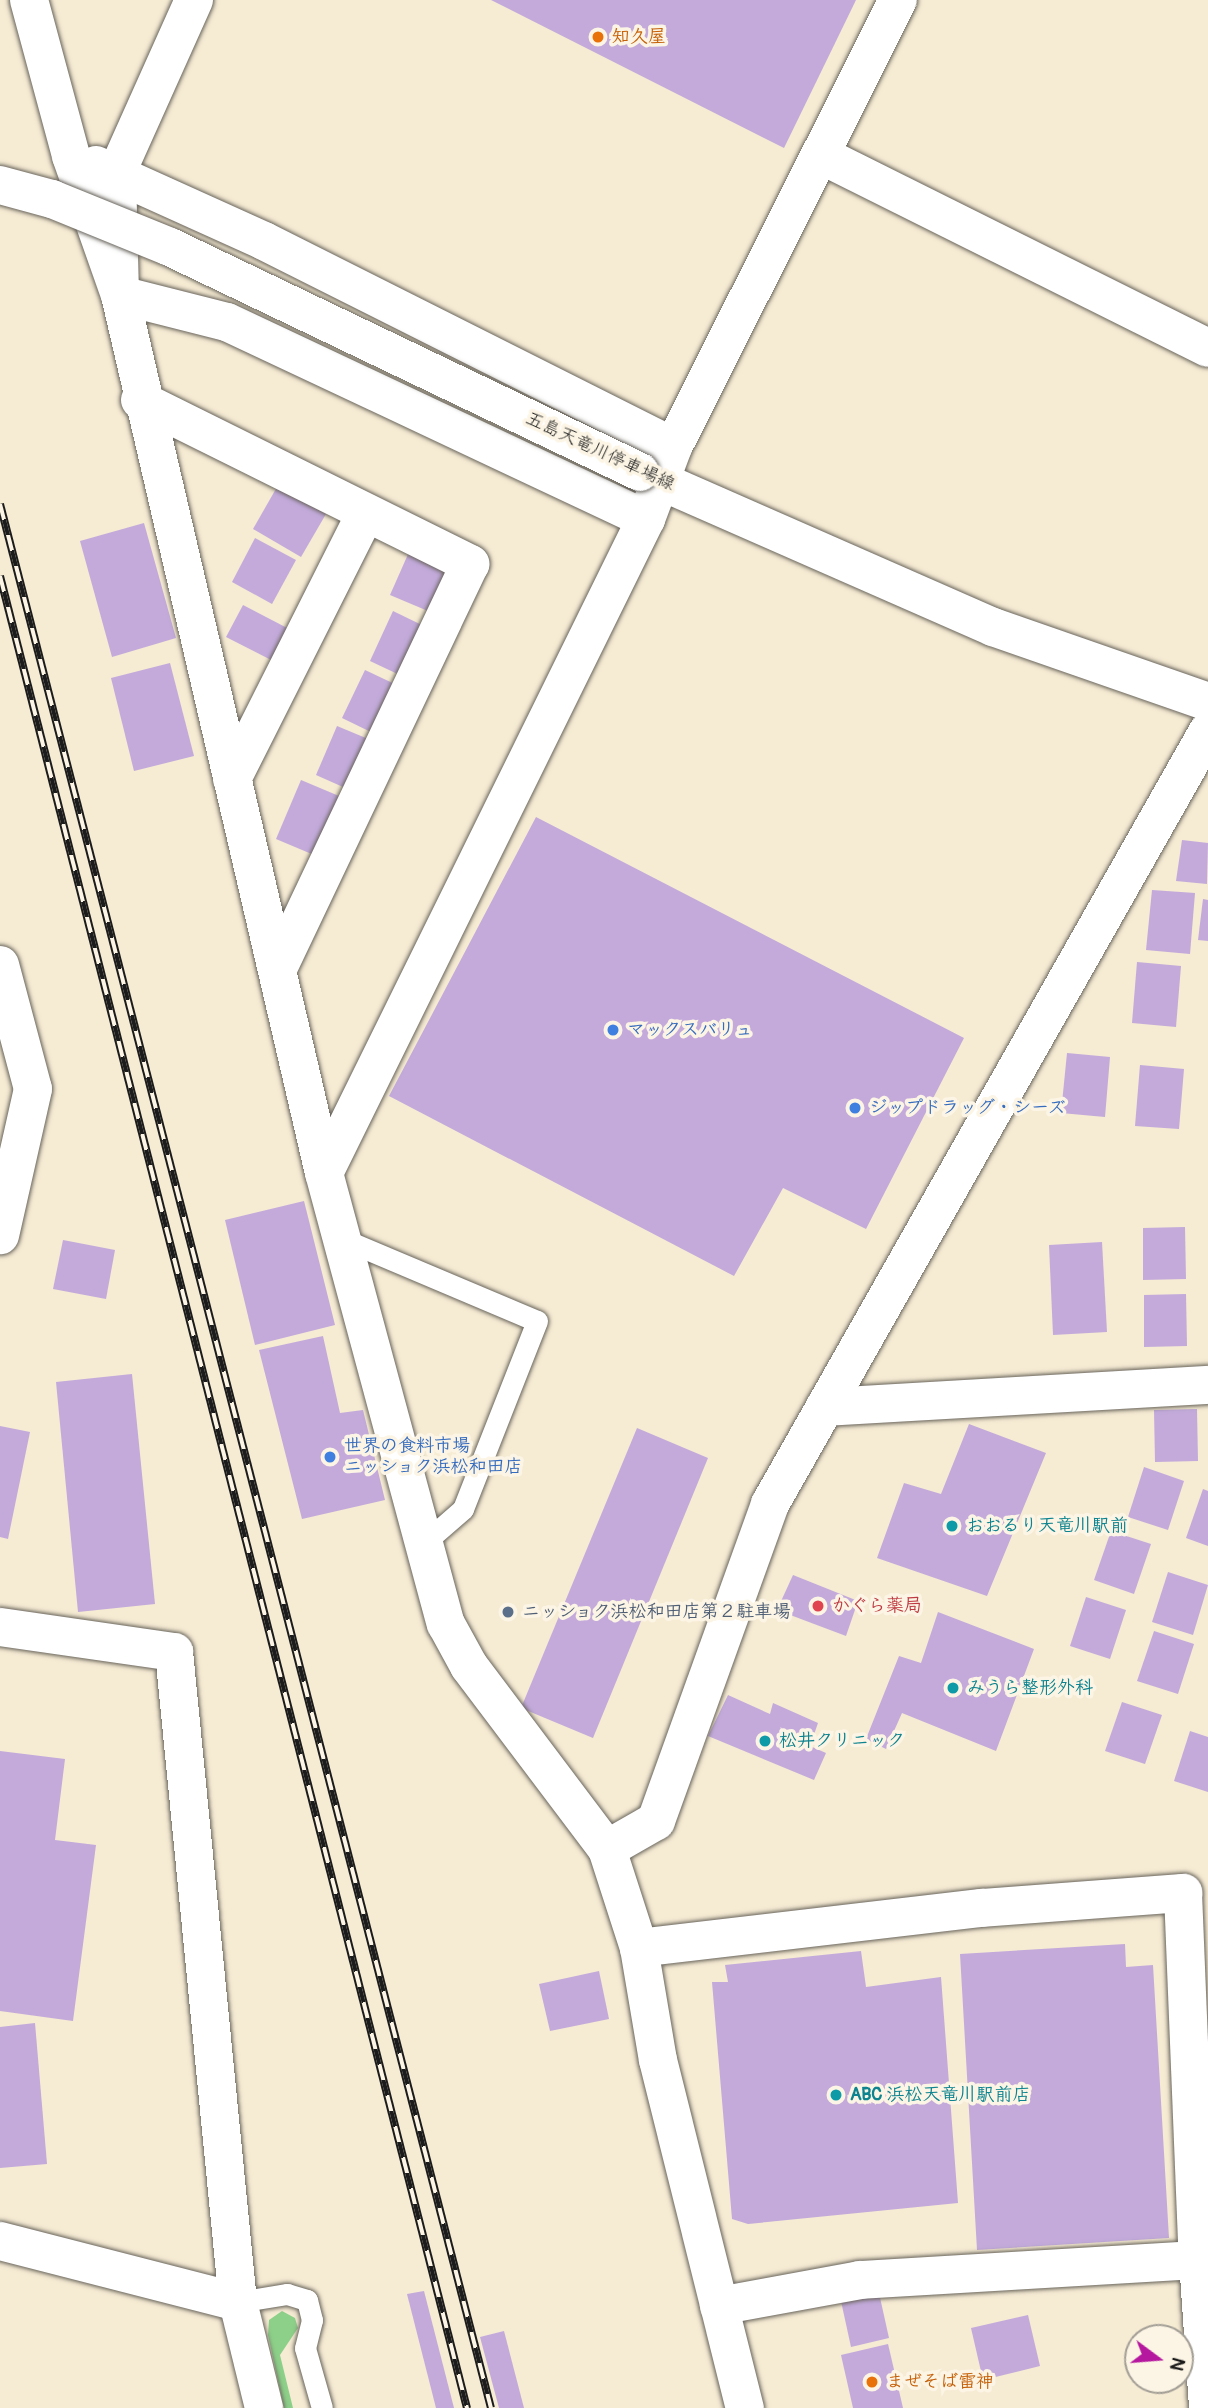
<!DOCTYPE html>
<html>
<head>
<meta charset="utf-8">
<style>
  body { margin:0 }
  #map { position:relative; width:1208px; height:2408px; overflow:hidden; background:#f6ebd3; font-family:Pangolin,"Klee One",sans-serif }
  div>[style] { position:absolute }
  .green>* { inset:0; background:#8dd089 }
  .building>* { inset:0; background:#c3aadb }
  .roads { filter:drop-shadow(0 0 2px #68645c) drop-shadow(0 0 2px #68645c) }
  .service>* { height:21px; margin:-10.5px; padding:0 10.5px; transform-origin:10.5px; border-radius:10.5px; background:#fff }
  .minor>* { height:38px; margin:-19px; padding:0 19px; transform-origin:19px; border-radius:19px; background:#fff }
  .tertiary>* { height:38px; margin:-19px; padding:0 19px; transform-origin:19px; border-radius:19px; background:#fff }
  .secondary>* { height:38px; margin:-19px; padding:0 19px; transform-origin:19px; border-radius:19px; background:#fff }
  .rail>* { height:8px; margin-top:-4px; transform-origin:0; background:repeating-linear-gradient(90deg,#fcf5e5 0 16px,#1c1c1c 0 32px); box-sizing:border-box; border-block:2px solid #1c1c1c }
  .bridges { filter:drop-shadow(0 0 2px #68645c) drop-shadow(0 0 2px #68645c) }
  .secondary-bridge>* { height:38px; margin:-19px; padding:0 19px; transform-origin:19px; border-radius:19px; background:#fff }
  .dots>* { width:19px; height:19px; translate:-50% -50%; box-sizing:border-box; border:4px solid #fcf5e5; border-radius:50% }
  span { translate:-50% -50%; white-space:nowrap; text-align:center; line-height:1.15; -webkit-text-stroke:7px #fcf5e5; paint-order:stroke }
  .food-label { font-size:18px; color:#c56008; font-weight:700 }
  .left { translate:0 -50%; text-align:left }
  .street-label { font-size:18px; color:#1c1c1c }
  .shop-label { font-size:18px; color:#366cbe; font-weight:700 }
  .culture-label { font-size:18px; color:#0d838f; font-weight:700 }
  .health-label { font-size:18px; color:#be3a42; font-weight:700 }
  .service-label { font-size:18px; color:#4e5e75; font-weight:700 }
  .north { position:absolute; left:1124px; top:2324px; width:70px; height:70px; box-sizing:border-box; background:#fcf5e5; border:2px solid #a29e95; border-radius:50%; rotate:106deg; font-size:19px; font-weight:700; line-height:28px; text-align:center; color:#1c1c1c }
  .north::after { content:''; display:block; margin:auto; width:24px; height:32px; background:#b5179e; clip-path:polygon(50% 0,100% 100%,50% 72%,0 100%) }
</style>
</head>
<body>
<div id="map">
  <div class="green">
    <i style="clip-path:polygon(282px 2311px,295px 2318px,298px 2328px,280px 2355px,293px 2408px,284px 2408px,268px 2335px,269px 2320px)"></i>
  </div>
  <div class="building">
    <i style="clip-path:polygon(491px 0,856px 0,784px 148px)"></i>
    <i style="clip-path:polygon(277px 487px,326px 514px,301px 557px,253px 529px)"></i>
    <i style="clip-path:polygon(144px 523px,176px 638px,112px 657px,80px 541px)"></i>
    <i style="clip-path:polygon(255px 538px,296px 560px,272px 604px,232px 582px)"></i>
    <i style="clip-path:polygon(409px 552px,453px 570px,435px 614px,390px 595px)"></i>
    <i style="clip-path:polygon(243px 605px,291px 630px,275px 662px,226px 637px)"></i>
    <i style="clip-path:polygon(393px 611px,430px 629px,406px 678px,370px 661px)"></i>
    <i style="clip-path:polygon(170px 663px,194px 756px,134px 771px,111px 678px)"></i>
    <i style="clip-path:polygon(365px 670px,401px 687px,377px 735px,342px 718px)"></i>
    <i style="clip-path:polygon(337px 726px,373px 741px,352px 791px,316px 775px)"></i>
    <i style="clip-path:polygon(301px 780px,339px 796px,314px 855px,276px 839px)"></i>
    <i style="clip-path:polygon(536px 817px,964px 1038px,866px 1229px,783px 1188px,734px 1276px,389px 1096px)"></i>
    <i style="clip-path:polygon(1182px 840px,1208px 843px,1207px 884px,1176px 881px)"></i>
    <i style="clip-path:polygon(1152px 890px,1195px 893px,1190px 954px,1146px 950px)"></i>
    <i style="clip-path:polygon(1203px 899px,1208px 900px,1208px 941px,1198px 940px)"></i>
    <i style="clip-path:polygon(1137px 962px,1181px 966px,1176px 1027px,1132px 1023px)"></i>
    <i style="clip-path:polygon(1067px 1053px,1110px 1057px,1105px 1117px,1061px 1113px)"></i>
    <i style="clip-path:polygon(1140px 1065px,1184px 1069px,1179px 1129px,1135px 1126px)"></i>
    <i style="clip-path:polygon(304px 1201px,335px 1325px,255px 1345px,225px 1220px)"></i>
    <i style="clip-path:polygon(1185px 1227px,1186px 1279px,1143px 1280px,1143px 1228px)"></i>
    <i style="clip-path:polygon(63px 1240px,115px 1250px,106px 1299px,53px 1289px)"></i>
    <i style="clip-path:polygon(1102px 1242px,1107px 1332px,1053px 1335px,1049px 1245px)"></i>
    <i style="clip-path:polygon(1186px 1294px,1187px 1346px,1144px 1347px,1144px 1295px)"></i>
    <i style="clip-path:polygon(323px 1336px,340px 1413px,363px 1410px,385px 1500px,302px 1519px,259px 1350px)"></i>
    <i style="clip-path:polygon(132px 1374px,155px 1604px,78px 1612px,56px 1382px)"></i>
    <i style="clip-path:polygon(1197px 1409px,1198px 1461px,1155px 1462px,1154px 1410px)"></i>
    <i style="clip-path:polygon(969px 1424px,1046px 1453px,987px 1596px,877px 1558px,904px 1483px,941px 1494px)"></i>
    <i style="clip-path:polygon(0 1426px,30px 1432px,8px 1539px,0 1537px)"></i>
    <i style="clip-path:polygon(637px 1428px,708px 1458px,593px 1738px,521px 1708px)"></i>
    <i style="clip-path:polygon(1144px 1467px,1184px 1481px,1168px 1530px,1128px 1517px)"></i>
    <i style="clip-path:polygon(1203px 1489px,1208px 1491px,1208px 1546px,1186px 1538px)"></i>
    <i style="clip-path:polygon(1111px 1531px,1151px 1544px,1134px 1594px,1094px 1580px)"></i>
    <i style="clip-path:polygon(1168px 1572px,1208px 1585px,1193px 1635px,1152px 1622px)"></i>
    <i style="clip-path:polygon(793px 1575px,858px 1601px,846px 1636px,777px 1610px)"></i>
    <i style="clip-path:polygon(1086px 1597px,1126px 1610px,1110px 1659px,1070px 1646px)"></i>
    <i style="clip-path:polygon(938px 1612px,1034px 1649px,996px 1751px,902px 1713px,886px 1749px,866px 1739px,899px 1656px,921px 1663px)"></i>
    <i style="clip-path:polygon(1154px 1631px,1194px 1644px,1178px 1694px,1137px 1681px)"></i>
    <i style="clip-path:polygon(728px 1695px,770px 1714px,773px 1703px,818px 1723px,810px 1746px,826px 1753px,814px 1780px,708px 1736px)"></i>
    <i style="clip-path:polygon(1122px 1702px,1162px 1715px,1145px 1764px,1105px 1751px)"></i>
    <i style="clip-path:polygon(1190px 1731px,1208px 1737px,1208px 1792px,1174px 1781px)"></i>
    <i style="clip-path:polygon(0 1751px,65px 1759px,55px 1840px,96px 1845px,73px 2021px,0 2011px)"></i>
    <i style="clip-path:polygon(1125px 1944px,1126px 1967px,1153px 1965px,1169px 2238px,977px 2250px,960px 1954px)"></i>
    <i style="clip-path:polygon(861px 1951px,866px 1987px,941px 1977px,958px 2203px,748px 2224px,732px 2219px,712px 1982px,728px 1982px,725px 1965px)"></i>
    <i style="clip-path:polygon(599px 1971px,609px 2019px,550px 2031px,539px 1984px)"></i>
    <i style="clip-path:polygon(35px 2023px,47px 2164px,0 2168px,0 2027px)"></i>
    <i style="clip-path:polygon(877px 2284px,889px 2338px,851px 2347px,839px 2292px)"></i>
    <i style="clip-path:polygon(424px 2291px,454px 2408px,436px 2408px,407px 2294px)"></i>
    <i style="clip-path:polygon(1028px 2315px,1040px 2366px,983px 2380px,971px 2328px)"></i>
    <i style="clip-path:polygon(504px 2331px,524px 2408px,499px 2408px,480px 2337px)"></i>
    <i style="clip-path:polygon(888px 2344px,903px 2408px,853px 2408px,841px 2355px)"></i>
  </div>
  <div class="roads">
    <div class="service">
      <i style="left:345px;top:1240px;width:208px;rotate:22.9deg"></i>
      <i style="left:537px;top:1321px;width:202px;rotate:111.5deg"></i>
      <i style="left:463px;top:1509px;width:50px;rotate:139deg"></i>
      <i style="left:238px;top:2302px;width:50px;rotate:-9.3deg"></i>
      <i style="left:287px;top:2294px;width:21px;rotate:17deg"></i>
      <i style="left:307px;top:2300px;width:21px;rotate:76deg"></i>
      <i style="left:312px;top:2320px;width:29px;rotate:104deg"></i>
      <i style="left:305px;top:2348px;width:62px;rotate:74.2deg"></i>
    </div>
    <div class="minor">
      <i style="left:194px;top:0;width:188px;rotate:114.1deg"></i>
      <i style="left:117px;top:172px;width:123px;rotate:88.6deg"></i>
      <i style="left:120px;top:295px;width:110px;rotate:14.2deg"></i>
      <i style="left:227px;top:322px;width:463px;rotate:25.2deg"></i>
      <i style="left:821px;top:155px;width:432px;rotate:26.5deg"></i>
      <i style="left:96px;top:165px;width:184px;rotate:24.3deg"></i>
      <i style="left:264px;top:241px;width:458px;rotate:26.7deg"></i>
      <i style="left:140px;top:400px;width:369px;rotate:26.4deg"></i>
      <i style="left:470px;top:564px;width:447px;rotate:115.4deg"></i>
      <i style="left:232px;top:779px;width:298px;rotate:-63.3deg"></i>
      <i style="left:0;top:965px;width:128px;rotate:75.1deg"></i>
      <i style="left:33px;top:1089px;width:150px;rotate:102.7deg"></i>
      <i style="left:324px;top:1173px;width:729px;rotate:-63.79deg"></i>
      <i style="left:646px;top:519px;width:77px;rotate:-69.4deg"></i>
      <i style="left:673px;top:447px;width:500px;rotate:-63.28deg"></i>
      <i style="left:825px;top:1407px;width:384px;rotate:-3.3deg"></i>
      <i style="left:174px;top:1652px;width:653px;rotate:84.38deg"></i>
      <i style="left:238px;top:2302px;width:109px;rotate:76.2deg"></i>
      <i style="left:607px;top:1849px;width:56px;rotate:-29.7deg"></i>
      <i style="left:656px;top:1821px;width:337px;rotate:-70.2deg"></i>
      <i style="left:770px;top:1504px;width:888px;rotate:-60.46deg"></i>
      <i style="left:639px;top:1948px;width:345px;rotate:-6.7deg"></i>
      <i style="left:982px;top:1908px;width:202px;rotate:-4.3deg"></i>
      <i style="left:1183px;top:1893px;width:367px;rotate:87.7deg"></i>
      <i style="left:719px;top:2306px;width:143px;rotate:-10.4deg"></i>
      <i style="left:860px;top:2280px;width:339px;rotate:-3.4deg"></i>
      <i style="left:1198px;top:2260px;width:148px;rotate:86.1deg"></i>
    </div>
    <div class="tertiary">
      <i style="left:29px;top:0;width:162px;rotate:74.9deg"></i>
      <i style="left:71px;top:156px;width:147px;rotate:70.6deg"></i>
      <i style="left:120px;top:295px;width:901px;rotate:76.92deg"></i>
      <i style="left:324px;top:1173px;width:467px;rotate:74.9deg"></i>
      <i style="left:446px;top:1624px;width:48px;rotate:61.3deg"></i>
      <i style="left:469px;top:1666px;width:229px;rotate:53deg"></i>
      <i style="left:607px;top:1849px;width:104px;rotate:72.1deg"></i>
      <i style="left:639px;top:1948px;width:114px;rotate:80.4deg"></i>
      <i style="left:658px;top:2060px;width:359px;rotate:76deg"></i>
      <i style="left:0;top:1627px;width:176px;rotate:8.2deg"></i>
      <i style="left:0;top:2241px;width:246px;rotate:14.4deg"></i>
    </div>
    <div class="secondary">
      <i style="left:640px;top:472px;width:386px;rotate:23.7deg"></i>
      <i style="left:993px;top:627px;width:228px;rotate:19.2deg"></i>
    </div>
  </div>
  <div class="rail">
    <i style="left:0;top:504px;width:1966px;rotate:75.54deg"></i>
    <i style="left:0;top:576px;width:1891px;rotate:75.7deg"></i>
  </div>
  <div class="bridges">
    <div class="secondary-bridge">
      <i style="left:0;top:185px;width:54px;rotate:15.1deg"></i>
      <i style="left:52px;top:199px;width:127px;rotate:22.1deg"></i>
      <i style="left:170px;top:247px;width:521px;rotate:25.58deg"></i>
    </div>
  </div>
  <div class="dots">
    <i style="left:598px;top:37px;background:#e8710a"></i>
    <i style="left:613px;top:1030px;background:#3f7fe0"></i>
    <i style="left:855px;top:1108px;background:#3f7fe0"></i>
    <i style="left:330px;top:1457px;background:#3f7fe0"></i>
    <i style="left:952px;top:1526px;background:#0f9aa8"></i>
    <i style="left:818px;top:1606px;background:#e0444e"></i>
    <i style="left:508px;top:1612px;background:#5c6f8a"></i>
    <i style="left:953px;top:1688px;background:#0f9aa8"></i>
    <i style="left:765px;top:1741px;background:#0f9aa8"></i>
    <i style="left:836px;top:2095px;background:#0f9aa8"></i>
    <i style="left:872px;top:2382px;background:#e8710a"></i>
  </div>
  <div class="food-label">
    <span class="left" style="left:612px;top:37px">知久屋</span>
    <span class="left" style="left:886px;top:2382px">まぜそば雷神</span>
  </div>
  <div class="street-label">
    <span style="left:600px;top:452px;rotate:25deg">五島天竜川停車場線</span>
  </div>
  <div class="shop-label">
    <span class="left" style="left:627px;top:1030px">マックスバリュ</span>
    <span class="left" style="left:869px;top:1108px">ジップドラッグ・シーズ</span>
    <span class="left" style="left:344px;top:1457px">世界の食料市場<br>ニッショク浜松和田店</span>
  </div>
  <div class="culture-label">
    <span class="left" style="left:966px;top:1526px">おおるり天竜川駅前</span>
    <span class="left" style="left:967px;top:1688px">みうら整形外科</span>
    <span class="left" style="left:779px;top:1741px">松井クリニック</span>
    <span class="left" style="left:850px;top:2095px">ABC 浜松天竜川駅前店</span>
  </div>
  <div class="health-label">
    <span class="left" style="left:832px;top:1606px">かぐら薬局</span>
  </div>
  <div class="service-label">
    <span class="left" style="left:522px;top:1612px">ニッショク浜松和田店第２駐車場</span>
  </div>
  <div class="north">N</div>
</div>
</body>
</html>
